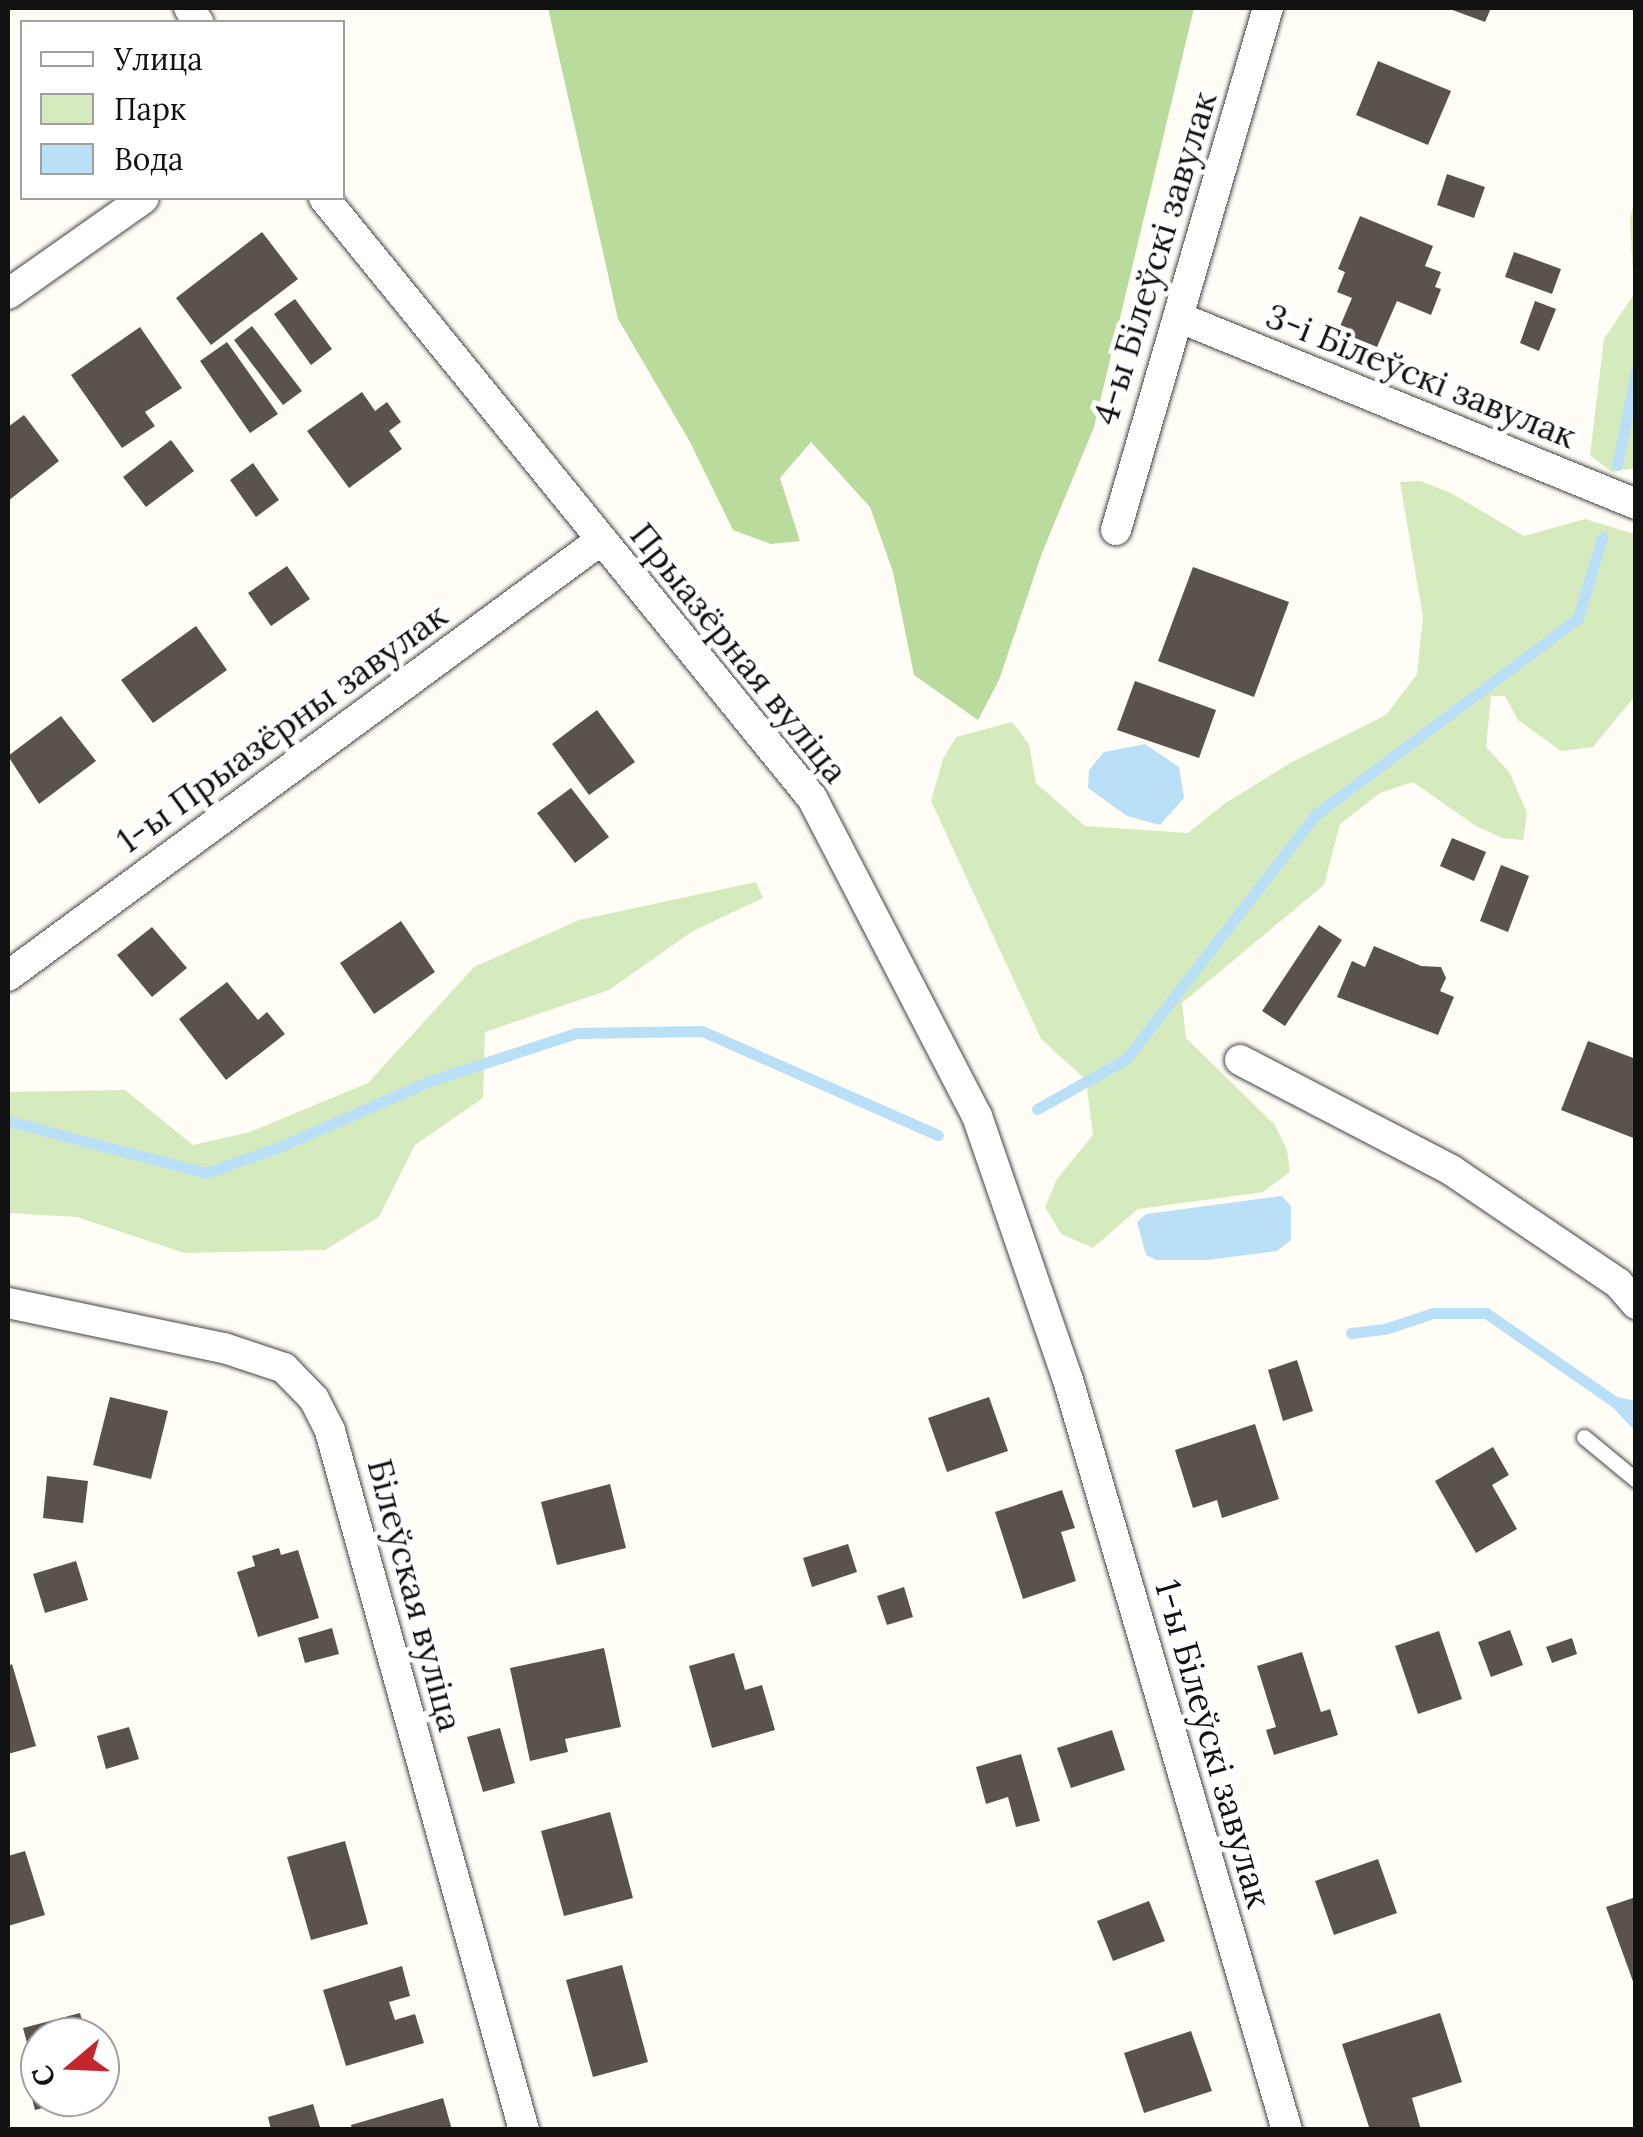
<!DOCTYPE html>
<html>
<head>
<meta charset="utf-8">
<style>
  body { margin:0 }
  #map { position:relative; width:1643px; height:2137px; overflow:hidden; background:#fffdf5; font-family:Lora,serif }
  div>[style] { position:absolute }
  .green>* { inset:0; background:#d5ebbd }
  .forest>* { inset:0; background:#b9dc9c }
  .water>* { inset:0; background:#b9e0f7 }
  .stream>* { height:11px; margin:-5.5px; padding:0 5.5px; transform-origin:5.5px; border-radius:5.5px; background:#b9e0f7 }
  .building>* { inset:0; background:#5a524d }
  .roads { filter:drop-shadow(0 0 2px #444) drop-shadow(0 0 2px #444) }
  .lane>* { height:15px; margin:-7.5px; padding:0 7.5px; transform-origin:7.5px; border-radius:7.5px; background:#fff }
  .street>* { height:30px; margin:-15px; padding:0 15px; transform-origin:15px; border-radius:15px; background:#fff }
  span { translate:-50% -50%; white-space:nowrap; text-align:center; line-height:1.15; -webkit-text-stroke:10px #fff; paint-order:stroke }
  .street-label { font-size:35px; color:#111 }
  .frame { position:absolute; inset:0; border:10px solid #111; pointer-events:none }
  .legend { position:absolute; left:20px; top:20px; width:325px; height:180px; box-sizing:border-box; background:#fff; border:2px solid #a0a0a0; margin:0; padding:12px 18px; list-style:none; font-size:30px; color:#111 }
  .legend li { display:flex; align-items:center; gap:20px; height:50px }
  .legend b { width:50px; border:2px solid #a0a0a0 }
  .north { position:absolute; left:20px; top:2017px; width:100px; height:100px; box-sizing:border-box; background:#fff; border:2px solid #a0a0a0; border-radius:50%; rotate:251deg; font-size:28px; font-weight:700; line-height:40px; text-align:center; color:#111 }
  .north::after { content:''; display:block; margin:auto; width:35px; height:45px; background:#c4262e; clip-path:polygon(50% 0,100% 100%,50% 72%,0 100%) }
</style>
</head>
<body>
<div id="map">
  <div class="green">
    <i style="clip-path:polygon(1635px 200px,1635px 468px,1612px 472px,1590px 455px,1604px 339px,1634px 294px,1630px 218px)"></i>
    <i style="clip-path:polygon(1420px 481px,1451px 493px,1524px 536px,1585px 519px,1635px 534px,1635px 696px,1593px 747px,1561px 751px,1518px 720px,1505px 696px,1491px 696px,1486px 747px,1510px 773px,1527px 813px,1523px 840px,1502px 838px,1476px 826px,1413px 782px,1380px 793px,1340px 824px,1324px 885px,1182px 1003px,1186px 1038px,1275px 1125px,1287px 1150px,1290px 1172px,1263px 1192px,1138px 1209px,1093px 1248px,1061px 1234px,1045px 1207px,1057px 1179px,1093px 1135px,1086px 1080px,1041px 1039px,931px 801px,943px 759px,956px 737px,1012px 722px,1029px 744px,1036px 783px,1085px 826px,1188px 833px,1224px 804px,1292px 762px,1386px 715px,1417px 674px,1423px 617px,1400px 482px)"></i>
    <i style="clip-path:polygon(756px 882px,763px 898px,693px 931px,609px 990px,485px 1032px,483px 1098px,415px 1145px,379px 1217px,325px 1250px,184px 1253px,77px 1217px,8px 1213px,8px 1092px,125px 1090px,193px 1145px,250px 1132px,368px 1083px,474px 967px,579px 920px)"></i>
  </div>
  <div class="forest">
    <i style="clip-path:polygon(548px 8px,1194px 8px,1094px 427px,1042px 553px,999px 680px,978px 720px,914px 675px,893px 572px,870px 507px,811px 442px,780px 478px,800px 541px,771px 544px,733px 530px,690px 442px,618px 319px)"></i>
  </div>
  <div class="water">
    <i style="clip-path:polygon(1145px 744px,1179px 767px,1184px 798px,1160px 825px,1127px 816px,1088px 788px,1089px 770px,1104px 752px)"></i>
    <i style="clip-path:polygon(1282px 1196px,1291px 1206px,1291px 1240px,1277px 1251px,1207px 1260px,1156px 1260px,1146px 1255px,1137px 1222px,1146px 1214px)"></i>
  </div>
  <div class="stream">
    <i style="left:1617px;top:465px;width:96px;rotate:-78.6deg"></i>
    <i style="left:1037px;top:1109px;width:102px;rotate:-29.3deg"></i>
    <i style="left:1126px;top:1059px;width:309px;rotate:-52.2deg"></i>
    <i style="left:1315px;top:815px;width:329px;rotate:-36.8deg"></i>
    <i style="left:1578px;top:618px;width:84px;rotate:-73.3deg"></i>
    <i style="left:8px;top:1121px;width:205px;rotate:14.7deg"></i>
    <i style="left:206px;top:1173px;width:83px;rotate:-19.7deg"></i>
    <i style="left:284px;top:1145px;width:159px;rotate:-23.7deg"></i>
    <i style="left:430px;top:1081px;width:154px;rotate:-18.2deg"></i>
    <i style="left:576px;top:1033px;width:126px;rotate:-0.9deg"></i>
    <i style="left:702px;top:1031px;width:258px;rotate:23.8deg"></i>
    <i style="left:1351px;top:1333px;width:34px;rotate:-7deg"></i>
    <i style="left:1385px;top:1329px;width:51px;rotate:-18.4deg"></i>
    <i style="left:1433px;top:1313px;width:53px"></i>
    <i style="left:1486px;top:1313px;width:157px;rotate:34.6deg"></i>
    <i style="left:1615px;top:1402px;width:30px;rotate:46deg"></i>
    <i style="left:1615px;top:1402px;width:21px;rotate:11deg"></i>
  </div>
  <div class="building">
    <i style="clip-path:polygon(1447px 8px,1491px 8px,1485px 22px)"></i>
    <i style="clip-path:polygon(1378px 61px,1451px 91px,1428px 145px,1356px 115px)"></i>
    <i style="clip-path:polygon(1447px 174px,1485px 187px,1474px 218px,1437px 205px)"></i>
    <i style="clip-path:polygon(1360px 216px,1433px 246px,1425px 266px,1441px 272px,1435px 287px,1441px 289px,1431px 315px,1397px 301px,1377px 347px,1338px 331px,1352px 298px,1337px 292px,1345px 272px,1338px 269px)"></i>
    <i style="clip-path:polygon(262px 232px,298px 279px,211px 345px,176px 298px)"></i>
    <i style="clip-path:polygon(1514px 252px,1561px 269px,1552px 294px,1505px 277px)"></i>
    <i style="clip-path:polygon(295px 299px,332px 349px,311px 365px,274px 314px)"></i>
    <i style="clip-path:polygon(1535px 301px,1556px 309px,1539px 351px,1520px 343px)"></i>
    <i style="clip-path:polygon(252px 326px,302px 391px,283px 405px,234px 340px)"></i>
    <i style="clip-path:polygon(140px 327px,182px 388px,145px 412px,155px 426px,122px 448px,71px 375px)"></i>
    <i style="clip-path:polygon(227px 342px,278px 414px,250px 433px,200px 361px)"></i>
    <i style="clip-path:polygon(362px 392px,375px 411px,387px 402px,401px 422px,389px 431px,402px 449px,349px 488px,307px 431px)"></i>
    <i style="clip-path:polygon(24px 415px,59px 461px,8px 501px,8px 427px)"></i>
    <i style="clip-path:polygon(171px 440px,194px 471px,146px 507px,123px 477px)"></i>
    <i style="clip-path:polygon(253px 463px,279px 500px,256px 517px,230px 480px)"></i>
    <i style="clip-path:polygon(287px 566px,310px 599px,271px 626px,248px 593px)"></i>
    <i style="clip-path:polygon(1193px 567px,1289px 602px,1254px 697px,1158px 661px)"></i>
    <i style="clip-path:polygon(196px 626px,227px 670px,153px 723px,121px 680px)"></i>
    <i style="clip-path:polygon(1135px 681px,1216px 710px,1199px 758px,1117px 730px)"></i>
    <i style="clip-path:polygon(597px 710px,635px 762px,589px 795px,552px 744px)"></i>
    <i style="clip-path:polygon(61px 716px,96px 761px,39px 804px,8px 756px)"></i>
    <i style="clip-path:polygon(571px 788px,609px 837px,575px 863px,537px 813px)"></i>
    <i style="clip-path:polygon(1452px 838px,1486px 852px,1474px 881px,1440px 866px)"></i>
    <i style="clip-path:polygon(1501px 865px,1529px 876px,1508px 932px,1480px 921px)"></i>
    <i style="clip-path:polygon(401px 921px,435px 972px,374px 1014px,340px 963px)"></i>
    <i style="clip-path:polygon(1319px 925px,1342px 940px,1285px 1026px,1262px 1011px)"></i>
    <i style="clip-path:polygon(152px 927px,187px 968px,152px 997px,117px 955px)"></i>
    <i style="clip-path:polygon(1374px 946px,1421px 966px,1441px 967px,1446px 978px,1440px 991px,1454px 997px,1438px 1035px,1337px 997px,1352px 961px,1365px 967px)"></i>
    <i style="clip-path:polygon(227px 982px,258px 1020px,267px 1012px,285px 1034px,226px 1080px,179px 1019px)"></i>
    <i style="clip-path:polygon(1588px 1041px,1636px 1059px,1636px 1139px,1561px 1110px)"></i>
    <i style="clip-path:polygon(1297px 1360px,1313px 1411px,1283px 1421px,1268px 1370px)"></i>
    <i style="clip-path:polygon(110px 1397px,168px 1411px,151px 1479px,93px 1465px)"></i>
    <i style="clip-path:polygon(989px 1397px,1008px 1451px,947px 1472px,928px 1418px)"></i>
    <i style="clip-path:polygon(1255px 1424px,1279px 1499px,1222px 1518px,1217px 1500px,1193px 1508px,1175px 1450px)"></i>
    <i style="clip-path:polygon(1493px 1447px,1509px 1475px,1492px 1485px,1517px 1529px,1476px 1553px,1435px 1481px)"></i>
    <i style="clip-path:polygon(47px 1476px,88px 1481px,83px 1523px,43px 1518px)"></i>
    <i style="clip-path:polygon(610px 1484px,626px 1548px,557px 1565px,541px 1502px)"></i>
    <i style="clip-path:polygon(1062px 1490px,1075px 1528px,1061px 1532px,1076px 1581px,1023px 1599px,995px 1512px)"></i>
    <i style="clip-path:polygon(848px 1544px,857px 1572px,812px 1587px,803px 1558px)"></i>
    <i style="clip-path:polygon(279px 1548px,281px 1555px,298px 1550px,319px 1618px,258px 1637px,237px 1572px,255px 1566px,252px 1556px)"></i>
    <i style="clip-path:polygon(76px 1561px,88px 1600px,45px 1613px,33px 1574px)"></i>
    <i style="clip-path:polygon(904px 1587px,913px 1617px,887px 1625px,877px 1596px)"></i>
    <i style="clip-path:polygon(332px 1628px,339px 1654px,305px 1663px,298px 1638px)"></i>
    <i style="clip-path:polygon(1510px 1630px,1523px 1665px,1491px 1677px,1478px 1642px)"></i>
    <i style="clip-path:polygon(1439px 1631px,1462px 1699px,1418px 1714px,1395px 1646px)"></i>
    <i style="clip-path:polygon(1572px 1638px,1577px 1654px,1552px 1663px,1546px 1647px)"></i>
    <i style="clip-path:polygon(604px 1648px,621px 1727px,565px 1739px,568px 1752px,530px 1761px,510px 1668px)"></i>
    <i style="clip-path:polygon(1302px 1652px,1321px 1712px,1330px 1709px,1338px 1735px,1274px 1755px,1266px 1730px,1276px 1727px,1257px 1666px)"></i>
    <i style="clip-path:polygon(734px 1653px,745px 1690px,762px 1685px,775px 1730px,712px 1748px,689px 1666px)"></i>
    <i style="clip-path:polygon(12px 1664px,36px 1746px,8px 1754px,8px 1666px)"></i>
    <i style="clip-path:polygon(129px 1727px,139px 1759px,106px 1769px,97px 1736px)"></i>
    <i style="clip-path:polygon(500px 1728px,515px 1783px,483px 1792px,467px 1737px)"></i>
    <i style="clip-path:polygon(1112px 1730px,1125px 1770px,1071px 1788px,1057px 1748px)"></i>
    <i style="clip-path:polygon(1021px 1754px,1040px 1821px,1016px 1827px,1008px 1797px,986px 1804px,976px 1767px)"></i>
    <i style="clip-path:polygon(610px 1812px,633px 1898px,564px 1916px,541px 1831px)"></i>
    <i style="clip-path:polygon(345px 1841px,368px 1924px,311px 1940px,287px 1857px)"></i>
    <i style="clip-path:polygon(25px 1851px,45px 1915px,8px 1926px,8px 1856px)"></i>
    <i style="clip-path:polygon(1378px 1859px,1397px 1913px,1334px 1935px,1315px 1881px)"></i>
    <i style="clip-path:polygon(1636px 1897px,1636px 1987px,1635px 1987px,1606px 1907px)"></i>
    <i style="clip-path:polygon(1149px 1901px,1165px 1941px,1113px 1961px,1097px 1921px)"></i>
    <i style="clip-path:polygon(622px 1965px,648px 2062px,593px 2077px,566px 1980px)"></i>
    <i style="clip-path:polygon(402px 1966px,410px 1996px,389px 2002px,395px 2020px,415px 2014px,424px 2043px,346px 2066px,323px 1990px)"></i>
    <i style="clip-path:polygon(80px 2013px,87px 2037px,40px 2037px,40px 2097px,81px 2098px,35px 2110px,25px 2072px,34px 2069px,23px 2028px)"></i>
    <i style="clip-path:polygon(1440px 2013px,1462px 2082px,1412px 2098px,1421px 2130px,1370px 2130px,1342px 2044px)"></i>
    <i style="clip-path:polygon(1191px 2031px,1212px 2091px,1144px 2113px,1124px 2053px)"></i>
    <i style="clip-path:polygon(443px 2098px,452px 2130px,352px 2130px,351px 2125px)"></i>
    <i style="clip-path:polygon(313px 2104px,321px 2130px,271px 2130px,268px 2117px)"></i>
  </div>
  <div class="roads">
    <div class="lane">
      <i style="left:1584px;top:1437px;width:67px;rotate:39.6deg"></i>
    </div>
    <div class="street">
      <i style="left:189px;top:8px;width:17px;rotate:57deg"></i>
      <i style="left:324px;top:198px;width:773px;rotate:50.88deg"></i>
      <i style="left:812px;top:798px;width:358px;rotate:62.6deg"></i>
      <i style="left:977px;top:1116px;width:279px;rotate:71deg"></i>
      <i style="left:1068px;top:1380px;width:781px;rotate:73.72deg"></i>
      <i style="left:8px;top:294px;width:166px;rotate:-35.2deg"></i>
      <i style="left:1178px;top:317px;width:495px;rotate:22.2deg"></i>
      <i style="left:1116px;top:530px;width:544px;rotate:-73.77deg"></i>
      <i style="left:8px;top:976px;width:736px;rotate:-36.32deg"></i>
      <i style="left:1240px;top:1060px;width:238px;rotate:27.5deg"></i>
      <i style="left:1451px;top:1170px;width:202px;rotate:34.1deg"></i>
      <i style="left:1618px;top:1283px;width:28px;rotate:49deg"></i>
      <i style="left:8px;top:1303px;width:221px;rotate:11.8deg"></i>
      <i style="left:224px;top:1348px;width:63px;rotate:18.4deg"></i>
      <i style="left:284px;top:1368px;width:43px;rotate:45.9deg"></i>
      <i style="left:314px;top:1399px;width:36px;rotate:63deg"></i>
      <i style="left:330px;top:1431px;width:725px;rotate:74.49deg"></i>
    </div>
  </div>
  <div class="street-label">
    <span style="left:1155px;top:258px;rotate:-73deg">4-ы Білеўскі завулак</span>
    <span style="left:1421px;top:376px;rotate:22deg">3-і Білеўскі завулак</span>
    <span style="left:739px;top:653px;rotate:51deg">Прыазёрная вуліца</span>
    <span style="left:282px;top:728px;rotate:-36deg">1-ы Прыазёрны завулак</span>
    <span style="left:415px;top:1595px;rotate:75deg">Білеўская вуліца</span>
    <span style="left:1213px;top:1744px;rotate:74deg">1-ы Білеўскі завулак</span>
  </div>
  <div class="frame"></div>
  <ul class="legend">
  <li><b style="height:12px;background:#fff"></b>Улица</li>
  <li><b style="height:28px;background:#d5ebbd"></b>Парк</li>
  <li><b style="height:28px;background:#b9e0f7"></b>Вода</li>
  </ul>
  <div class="north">С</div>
</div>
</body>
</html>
